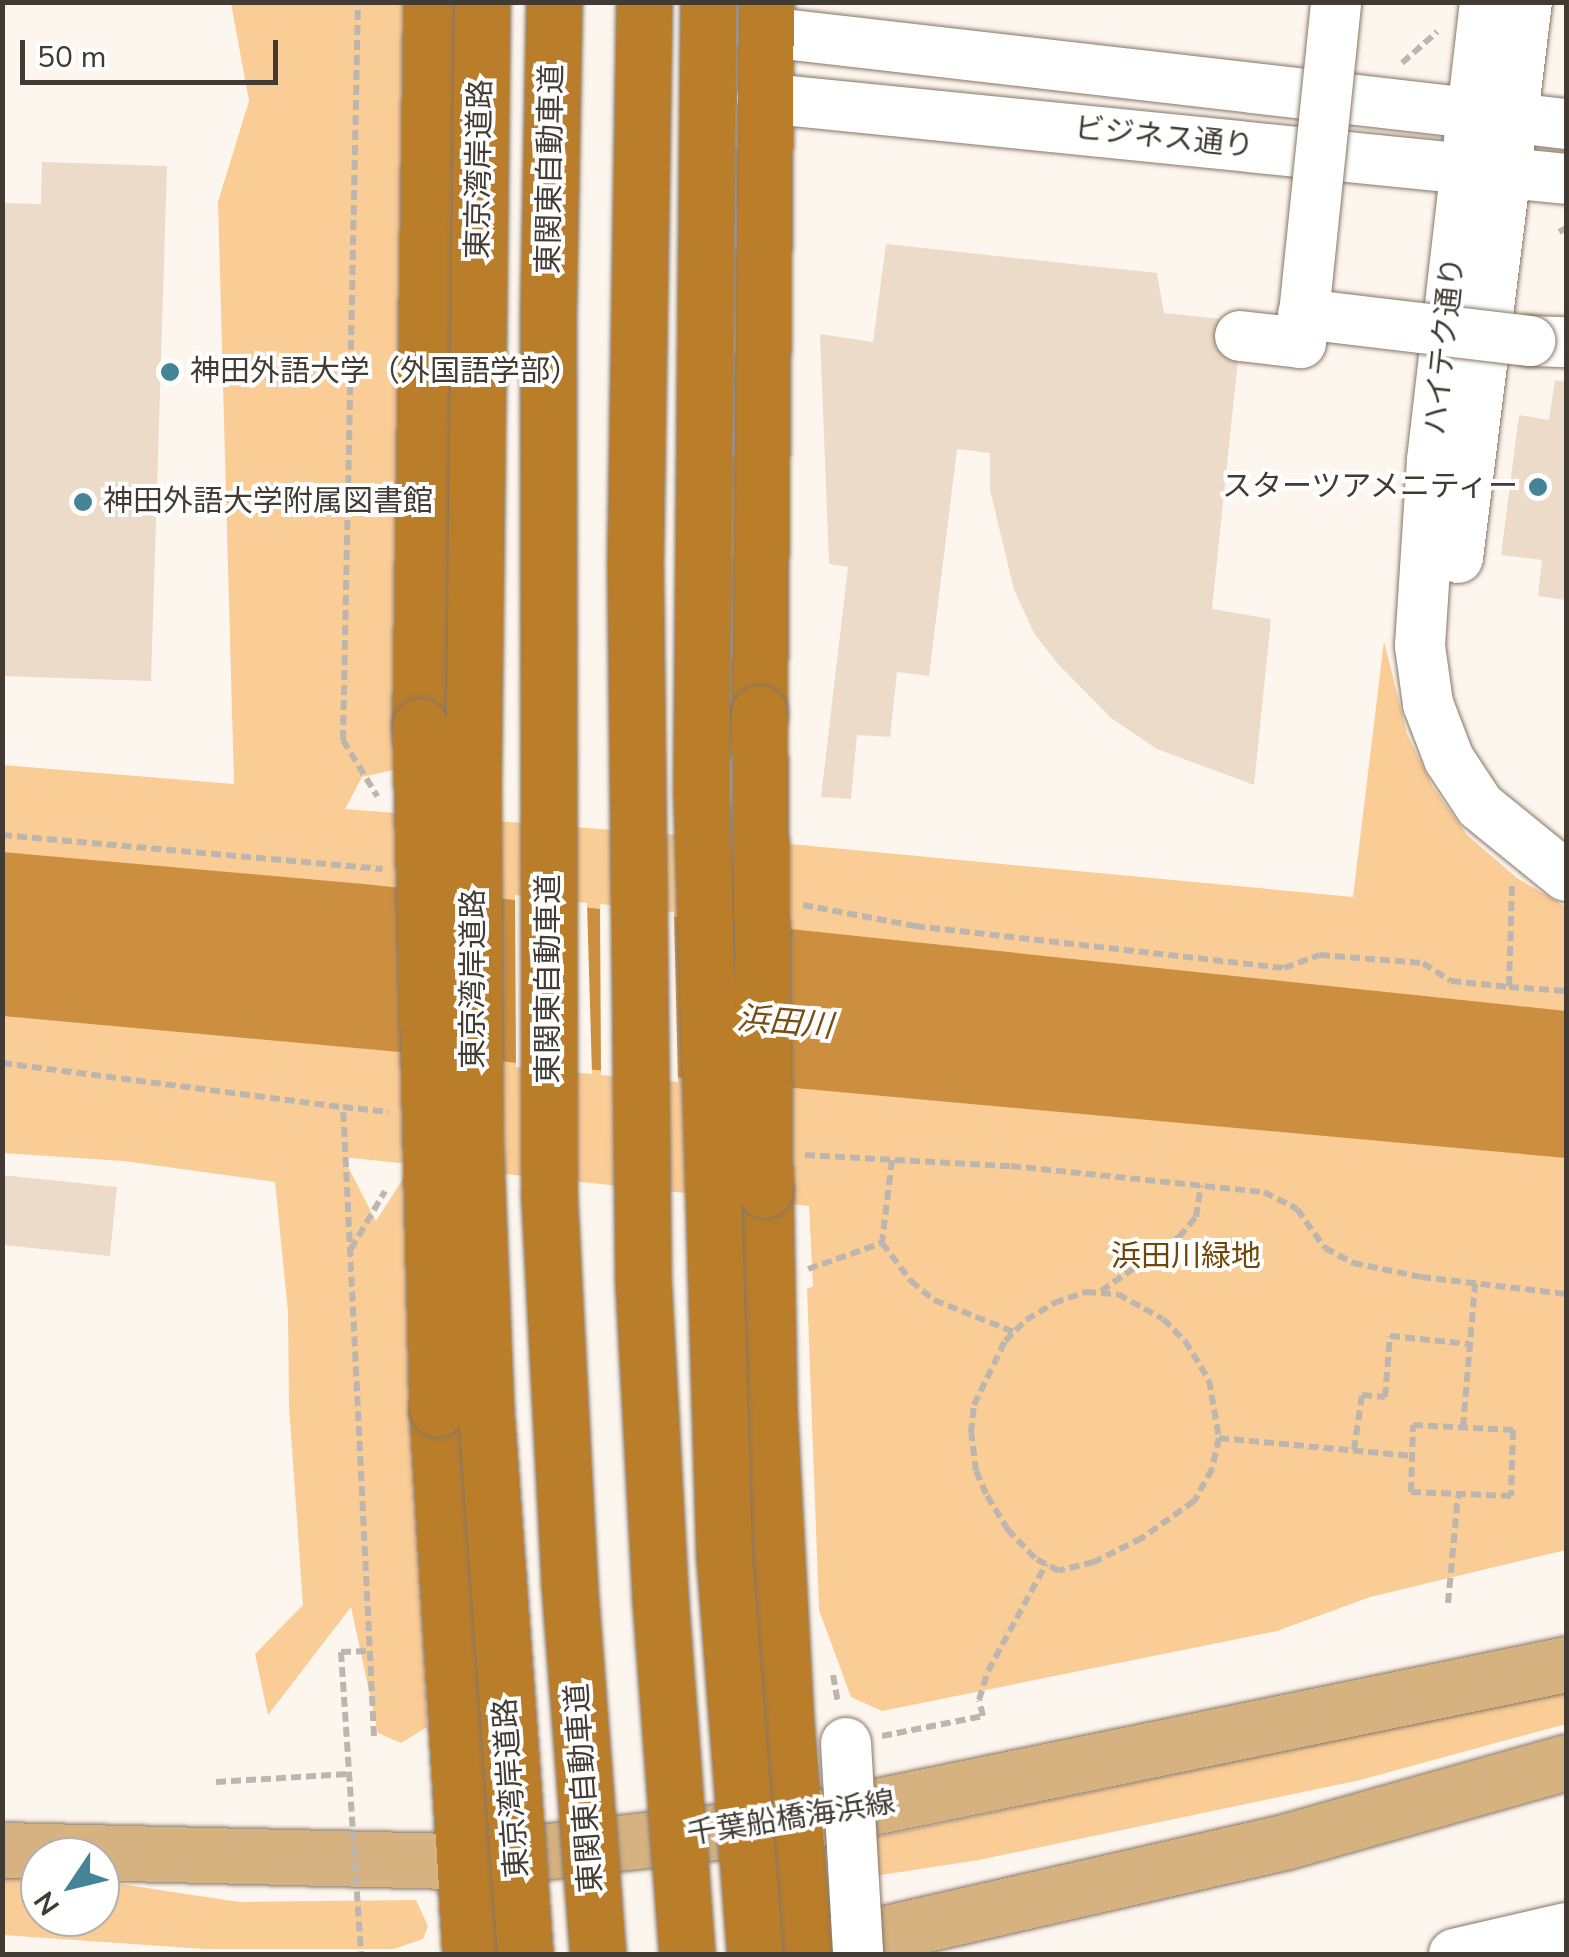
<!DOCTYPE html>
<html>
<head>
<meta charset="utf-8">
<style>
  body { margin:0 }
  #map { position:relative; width:1569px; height:1957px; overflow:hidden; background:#fdf6ee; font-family:"Nunito Sans","Noto Sans JP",sans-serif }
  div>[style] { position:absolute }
  .green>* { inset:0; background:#facc96 }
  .water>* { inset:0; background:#cc8f40 }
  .pier>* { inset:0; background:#fdf6ee }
  .building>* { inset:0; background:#ecdbc8 }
  .path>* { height:6px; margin-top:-3px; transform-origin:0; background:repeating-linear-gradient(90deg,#bdb6ae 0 10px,transparent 0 15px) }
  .roads { filter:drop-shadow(0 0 2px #867665) drop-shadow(0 0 2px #867665) }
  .minor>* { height:50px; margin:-25px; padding:0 25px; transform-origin:25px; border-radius:25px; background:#fff }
  .major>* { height:55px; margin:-27.5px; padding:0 27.5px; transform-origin:27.5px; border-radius:27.5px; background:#d6b280 }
  .highway>* { height:55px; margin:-27.5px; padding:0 27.5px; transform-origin:27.5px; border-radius:27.5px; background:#ba7e2b }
  .path-bridge>* { height:6px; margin-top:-3px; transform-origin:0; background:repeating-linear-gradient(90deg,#bdb6ae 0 10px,transparent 0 15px) }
  .bridges { filter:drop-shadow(0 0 2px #867665) drop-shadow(0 0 2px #867665) }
  .minor-bridge>* { height:50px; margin:-25px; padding:0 25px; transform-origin:25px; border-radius:25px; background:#fff }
  .highway-bridge>* { height:55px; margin:-27.5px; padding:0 27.5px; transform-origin:27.5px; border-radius:27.5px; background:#ba7e2b }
  .dots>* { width:28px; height:28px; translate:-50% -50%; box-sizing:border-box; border:5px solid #fff; border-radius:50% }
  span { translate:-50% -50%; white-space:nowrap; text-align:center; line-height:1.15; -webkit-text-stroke:8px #fff; paint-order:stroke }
  .street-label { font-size:30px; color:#423b33 }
  .poi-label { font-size:30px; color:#423b33 }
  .left { translate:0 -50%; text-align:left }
  .right { translate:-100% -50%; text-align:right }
  .park-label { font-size:30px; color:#704708 }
  .water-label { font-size:32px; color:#764d12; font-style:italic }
  .frame { position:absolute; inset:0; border:5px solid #423b33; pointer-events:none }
  .north { position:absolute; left:20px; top:1837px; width:100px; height:100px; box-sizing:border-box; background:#fff; border:2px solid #b3b1ad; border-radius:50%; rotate:235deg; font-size:28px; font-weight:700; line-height:40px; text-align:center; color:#423b33 }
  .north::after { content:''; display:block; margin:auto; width:35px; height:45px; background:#448497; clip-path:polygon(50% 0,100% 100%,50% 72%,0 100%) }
  .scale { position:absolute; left:20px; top:40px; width:258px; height:45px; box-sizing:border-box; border:5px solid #423b33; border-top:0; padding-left:12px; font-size:30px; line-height:35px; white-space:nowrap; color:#423b33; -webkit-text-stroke:8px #fff; paint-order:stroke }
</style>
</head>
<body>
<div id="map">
  <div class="green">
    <i style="clip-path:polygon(231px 3px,407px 3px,402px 768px,362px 777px,345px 809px,801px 845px,1353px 897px,1384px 641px,1407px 734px,1433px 787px,1467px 835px,1517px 878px,1566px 907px,1566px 1550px,1370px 1597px,1277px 1631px,882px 1711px,851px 1697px,819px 1610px,807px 1289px,813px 1286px,809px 1206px,343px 1157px,376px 1221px,408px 1171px,427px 1727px,401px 1743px,378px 1733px,351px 1607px,268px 1715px,255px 1654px,303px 1605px,289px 1406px,288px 1312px,275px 1182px,124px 1161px,3px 1153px,2px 765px,234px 784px,218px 202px,249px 101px)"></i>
    <i style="clip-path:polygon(1566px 1692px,1566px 1724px,1360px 1780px,979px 1860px,861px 1878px,857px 1841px)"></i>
    <i style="clip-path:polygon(2px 1872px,40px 1875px,40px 1917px,100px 1917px,100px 1881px,239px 1902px,416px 1900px,428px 1926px,423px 1939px,394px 1949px,205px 1949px,3px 1935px)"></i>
  </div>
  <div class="water">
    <i style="clip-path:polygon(2px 852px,364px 884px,1566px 1011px,1566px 1158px,3px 1016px)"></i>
  </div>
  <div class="pier">
    <i style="clip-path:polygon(515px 895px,587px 903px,592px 1074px,516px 1067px)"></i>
    <i style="clip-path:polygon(600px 904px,674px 912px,678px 1082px,601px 1075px)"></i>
  </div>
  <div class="building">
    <i style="clip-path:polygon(42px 162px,167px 166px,151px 681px,2px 676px,2px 203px,41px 204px)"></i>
    <i style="clip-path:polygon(886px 244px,1157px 273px,1164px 313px,1242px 321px,1212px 609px,1271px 619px,1254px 785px,1157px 749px,1111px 718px,1057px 663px,1034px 633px,1014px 590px,990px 490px,990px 453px,957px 449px,929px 676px,897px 672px,890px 737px,857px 735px,851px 799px,821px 797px,848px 567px,829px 564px,820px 334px,873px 342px)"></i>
    <i style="clip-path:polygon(1555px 380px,1566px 382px,1566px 600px,1538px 596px,1542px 560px,1501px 555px,1519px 415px,1549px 420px)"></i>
    <i style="clip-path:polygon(2px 1175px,117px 1187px,110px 1256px,2px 1245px)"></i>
  </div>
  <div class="path">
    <i style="left:1402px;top:63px;width:47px;rotate:-41.5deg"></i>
    <i style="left:1559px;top:232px;width:8px;rotate:-30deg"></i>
    <i style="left:343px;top:740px;width:738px;rotate:-88.84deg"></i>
    <i style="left:2px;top:835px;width:382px;rotate:5.1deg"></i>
    <i style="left:1512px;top:886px;width:101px;rotate:91.7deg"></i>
    <i style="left:1509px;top:987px;width:57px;rotate:4deg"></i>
    <i style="left:803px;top:905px;width:114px;rotate:10.6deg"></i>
    <i style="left:915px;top:926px;width:371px;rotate:6.5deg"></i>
    <i style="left:1284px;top:968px;width:38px;rotate:-20deg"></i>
    <i style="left:1320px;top:955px;width:103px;rotate:4.4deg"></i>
    <i style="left:1423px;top:963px;width:33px;rotate:33deg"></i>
    <i style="left:1451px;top:981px;width:58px;rotate:5.9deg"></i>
    <i style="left:2px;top:1063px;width:344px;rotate:7.4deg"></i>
    <i style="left:805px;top:1155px;width:206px;rotate:3.1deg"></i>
    <i style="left:1011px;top:1166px;width:254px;rotate:5.9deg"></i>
    <i style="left:1264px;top:1192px;width:37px;rotate:27deg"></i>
    <i style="left:1297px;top:1209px;width:48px;rotate:54.3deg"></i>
    <i style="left:1325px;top:1248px;width:32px;rotate:28deg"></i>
    <i style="left:1353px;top:1263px;width:69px;rotate:11.6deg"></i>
    <i style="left:1421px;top:1277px;width:146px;rotate:6.7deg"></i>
    <i style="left:892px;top:1160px;width:84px;rotate:96.9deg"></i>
    <i style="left:882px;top:1243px;width:48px;rotate:52.7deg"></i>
    <i style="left:911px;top:1281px;width:30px;rotate:40deg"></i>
    <i style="left:934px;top:1300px;width:86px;rotate:21.8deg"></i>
    <i style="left:351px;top:1249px;width:67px;rotate:-59.6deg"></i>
    <i style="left:808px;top:1269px;width:78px;rotate:-19.4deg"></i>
    <i style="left:1101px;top:1291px;width:95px;rotate:-34.7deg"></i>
    <i style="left:1179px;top:1237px;width:26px;rotate:-50deg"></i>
    <i style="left:1196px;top:1217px;width:32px;rotate:-81deg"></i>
    <i style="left:1086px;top:1292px;width:32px;rotate:4deg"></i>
    <i style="left:1118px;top:1294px;width:51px;rotate:29.1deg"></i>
    <i style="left:1163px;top:1319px;width:31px;rotate:45deg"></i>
    <i style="left:1185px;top:1341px;width:46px;rotate:58.4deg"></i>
    <i style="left:1209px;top:1380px;width:59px;rotate:80.2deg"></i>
    <i style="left:1219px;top:1438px;width:32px;rotate:103deg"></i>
    <i style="left:1212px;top:1469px;width:37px;rotate:119deg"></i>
    <i style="left:1194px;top:1501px;width:64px;rotate:144.6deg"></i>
    <i style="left:1142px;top:1538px;width:54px;rotate:153.4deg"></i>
    <i style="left:1094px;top:1562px;width:36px;rotate:166deg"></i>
    <i style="left:1059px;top:1571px;width:27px;rotate:-152deg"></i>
    <i style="left:1035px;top:1558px;width:39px;rotate:-134deg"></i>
    <i style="left:1008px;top:1530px;width:42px;rotate:-121.4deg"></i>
    <i style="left:986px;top:1494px;width:25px;rotate:-113deg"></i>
    <i style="left:976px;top:1471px;width:38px;rotate:-97deg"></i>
    <i style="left:971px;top:1433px;width:28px;rotate:-84deg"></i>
    <i style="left:974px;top:1405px;width:71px;rotate:-64.2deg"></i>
    <i style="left:1005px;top:1341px;width:30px;rotate:-45deg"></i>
    <i style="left:1026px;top:1320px;width:33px;rotate:-31deg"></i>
    <i style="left:1054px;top:1303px;width:34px;rotate:-19deg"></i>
    <i style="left:1413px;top:1425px;width:100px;rotate:2.9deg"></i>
    <i style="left:1513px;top:1430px;width:66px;rotate:91.7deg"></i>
    <i style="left:1511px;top:1496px;width:100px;rotate:-177.7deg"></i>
    <i style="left:1411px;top:1492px;width:67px;rotate:-88.3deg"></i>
    <i style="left:1463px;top:1427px;width:144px;rotate:-85.2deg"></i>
    <i style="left:1219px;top:1438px;width:194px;rotate:5.3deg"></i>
    <i style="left:1354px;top:1450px;width:56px;rotate:-81.7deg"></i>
    <i style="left:1362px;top:1395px;width:23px;rotate:5deg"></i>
    <i style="left:1385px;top:1397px;width:61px;rotate:-85.3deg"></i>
    <i style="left:1390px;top:1336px;width:80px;rotate:5.7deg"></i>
    <i style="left:1448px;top:1603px;width:108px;rotate:-84.7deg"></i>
    <i style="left:341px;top:1652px;width:29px;rotate:-2deg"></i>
    <i style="left:833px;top:1675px;width:28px;rotate:80deg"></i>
    <i style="left:374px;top:1736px;width:630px;rotate:-92.82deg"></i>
    <i style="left:343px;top:1107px;width:46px;rotate:6.2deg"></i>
    <i style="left:882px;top:1736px;width:103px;rotate:-11.2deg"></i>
    <i style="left:983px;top:1716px;width:16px;rotate:-104deg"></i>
    <i style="left:979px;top:1700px;width:30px;rotate:-73deg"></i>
    <i style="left:988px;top:1671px;width:122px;rotate:-61.5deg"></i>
    <i style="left:216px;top:1782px;width:132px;rotate:-3.5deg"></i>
  </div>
  <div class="roads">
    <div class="minor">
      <i style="left:1485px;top:2px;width:461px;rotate:96.6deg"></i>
      <i style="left:1432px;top:460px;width:186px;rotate:93.7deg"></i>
      <i style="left:1420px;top:646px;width:59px;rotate:82.1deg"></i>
      <i style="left:1428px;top:704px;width:59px;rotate:69.1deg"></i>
      <i style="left:1449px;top:759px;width:56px;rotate:56.6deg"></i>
      <i style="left:1480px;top:806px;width:111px;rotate:39.1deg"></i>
      <i style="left:766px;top:32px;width:805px;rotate:6.56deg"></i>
      <i style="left:762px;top:98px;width:808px;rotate:5.75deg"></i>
      <i style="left:1530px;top:341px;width:36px;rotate:2deg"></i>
      <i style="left:1458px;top:558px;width:560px;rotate:-82.93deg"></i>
      <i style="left:1454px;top:1954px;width:115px;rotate:-13.1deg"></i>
    </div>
    <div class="major">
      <i style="left:2px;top:1850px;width:459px;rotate:1.4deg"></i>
      <i style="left:461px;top:1861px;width:336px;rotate:-6.5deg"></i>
      <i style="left:795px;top:1823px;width:787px;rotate:-11.65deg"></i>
      <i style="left:808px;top:1951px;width:488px;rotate:-12.9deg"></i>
      <i style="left:1284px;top:1842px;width:293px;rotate:-15.8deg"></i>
    </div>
    <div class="highway">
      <i style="left:759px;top:713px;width:711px;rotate:-89.44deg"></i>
      <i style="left:420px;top:726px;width:724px;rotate:-89.13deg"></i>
      <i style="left:765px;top:1190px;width:223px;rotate:89deg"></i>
      <i style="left:769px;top:1413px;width:311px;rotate:86.9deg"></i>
      <i style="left:786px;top:1724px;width:231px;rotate:85.3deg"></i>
      <i style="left:437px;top:1409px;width:546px;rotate:86.53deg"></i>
    </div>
  </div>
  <div class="path-bridge">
    <i style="left:343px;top:740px;width:66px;rotate:58.7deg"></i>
    <i style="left:341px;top:1652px;width:303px;rotate:86.2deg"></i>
  </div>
  <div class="bridges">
    <div class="minor-bridge">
      <i style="left:1303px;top:314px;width:229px;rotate:6.8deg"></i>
      <i style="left:1240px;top:336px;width:61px;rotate:6.5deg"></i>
      <i style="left:1301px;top:343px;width:343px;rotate:-84.1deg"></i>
      <i style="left:846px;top:1743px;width:211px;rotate:86.7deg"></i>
    </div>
    <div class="highway-bridge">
      <i style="left:482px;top:2px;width:779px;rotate:90.66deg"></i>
      <i style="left:473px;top:781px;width:361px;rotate:89.7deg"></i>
      <i style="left:475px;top:1142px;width:270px;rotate:87.7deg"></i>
      <i style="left:486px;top:1412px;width:543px;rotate:85.88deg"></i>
      <i style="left:554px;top:2px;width:312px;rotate:91.1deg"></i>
      <i style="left:548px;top:314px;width:881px;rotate:89.93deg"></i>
      <i style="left:549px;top:1195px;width:387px;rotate:87deg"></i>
      <i style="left:569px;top:1581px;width:374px;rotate:85.6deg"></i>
      <i style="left:644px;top:2px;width:561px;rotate:90.92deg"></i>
      <i style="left:635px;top:563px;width:717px;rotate:89.36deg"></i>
      <i style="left:643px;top:1280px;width:317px;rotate:86.9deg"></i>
      <i style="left:660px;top:1597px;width:358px;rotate:85.7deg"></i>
      <i style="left:708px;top:2px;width:787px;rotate:90.51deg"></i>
      <i style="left:701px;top:789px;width:766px;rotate:88.28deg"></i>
      <i style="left:724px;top:1555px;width:400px;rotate:85.6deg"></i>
      <i style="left:759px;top:713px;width:477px;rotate:89.3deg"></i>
      <i style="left:420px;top:726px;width:683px;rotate:88.57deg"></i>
    </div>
  </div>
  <div class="dots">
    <i style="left:170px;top:372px;background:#448497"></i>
    <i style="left:1538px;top:487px;background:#448497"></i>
    <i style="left:83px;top:502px;background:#448497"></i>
  </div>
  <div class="street-label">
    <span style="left:1164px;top:138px;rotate:6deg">ビジネス通り</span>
    <span style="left:480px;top:169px;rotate:-89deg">東京湾岸道路</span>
    <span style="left:551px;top:169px;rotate:-89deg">東関東自動車道</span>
    <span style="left:1445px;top:346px;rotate:-84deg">ハイテク通り</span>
    <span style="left:474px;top:979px;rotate:-90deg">東京湾岸道路</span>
    <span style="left:549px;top:979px;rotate:-90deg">東関東自動車道</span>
    <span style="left:512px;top:1788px;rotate:-94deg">東京湾岸道路</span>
    <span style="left:585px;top:1788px;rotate:-94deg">東関東自動車道</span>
    <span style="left:791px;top:1819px;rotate:-9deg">千葉船橋海浜線</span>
  </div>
  <div class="poi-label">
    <span class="left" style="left:190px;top:372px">神田外語大学（外国語学部）</span>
    <span class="right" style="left:1518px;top:487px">スターツアメニティー</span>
    <span class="left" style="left:103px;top:502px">神田外語大学附属図書館</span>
  </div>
  <div class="park-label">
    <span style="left:1186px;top:1257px">浜田川緑地</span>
  </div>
  <div class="water-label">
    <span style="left:785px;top:1023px;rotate:5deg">浜田川</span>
  </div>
  <div class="frame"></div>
  <div class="north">N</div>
  <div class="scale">50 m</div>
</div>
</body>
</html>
